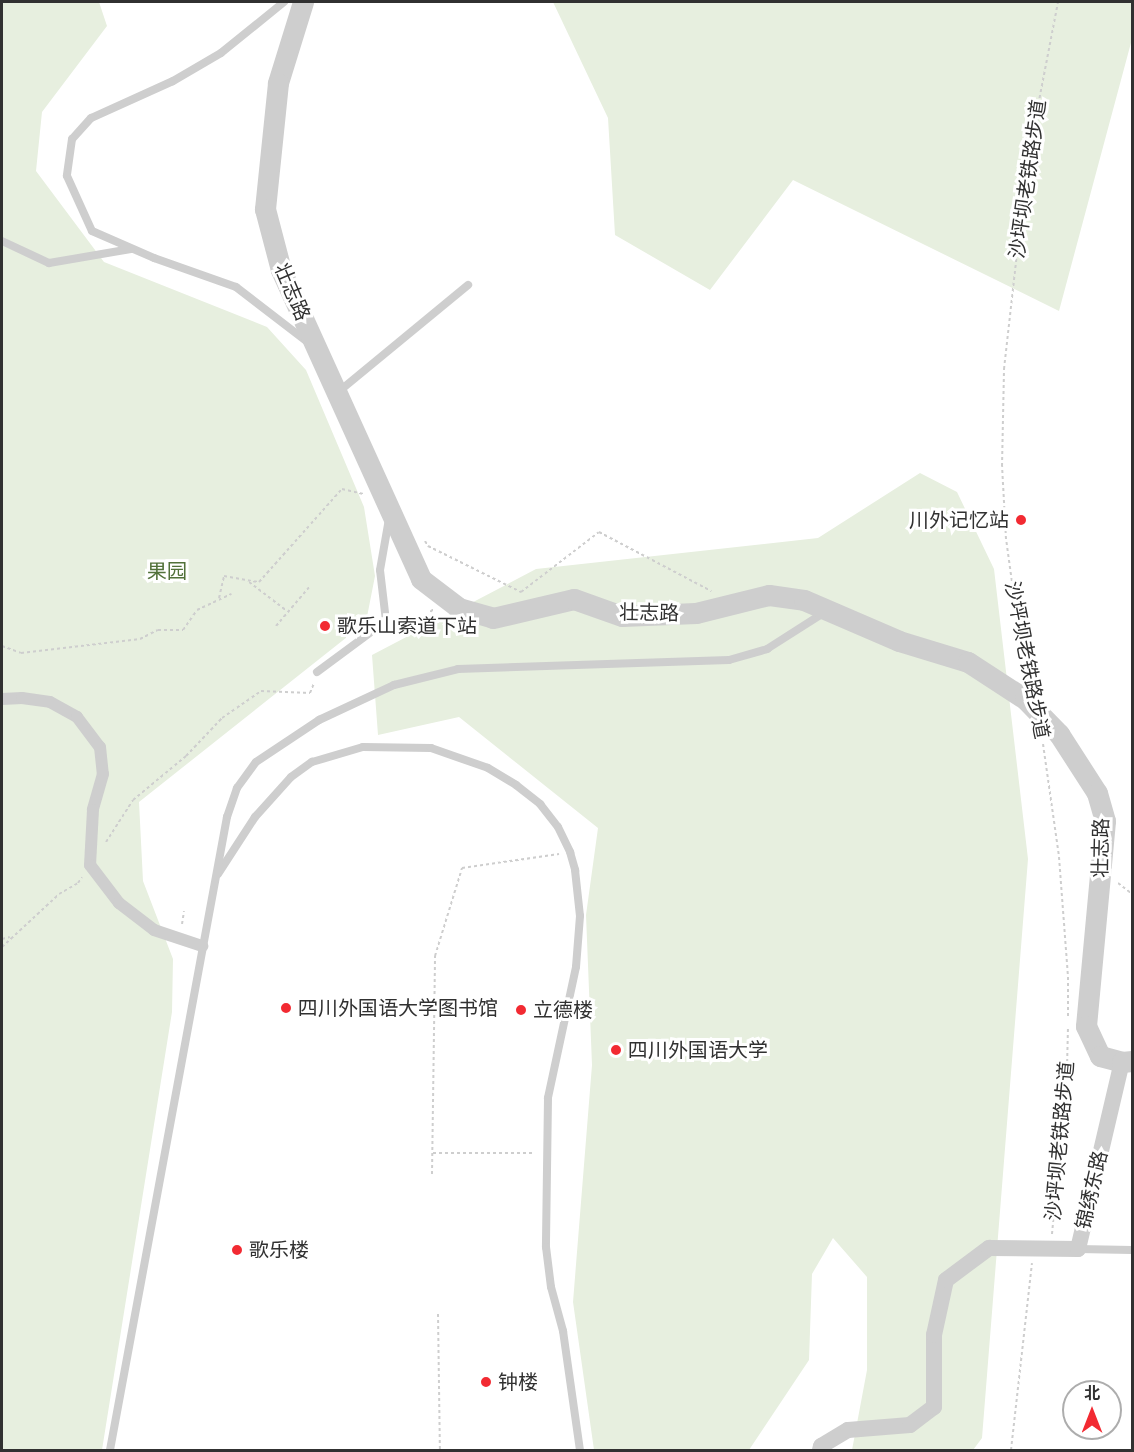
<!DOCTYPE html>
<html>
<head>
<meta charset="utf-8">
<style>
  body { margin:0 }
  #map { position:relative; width:1134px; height:1452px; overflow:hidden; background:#fff; font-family:Roboto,"Noto Sans SC",sans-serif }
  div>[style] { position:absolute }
  .green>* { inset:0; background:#e7efdf }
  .path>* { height:2px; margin-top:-1px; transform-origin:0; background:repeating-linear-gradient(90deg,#cecece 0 3px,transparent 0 6px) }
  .service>* { height:8px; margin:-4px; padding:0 4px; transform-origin:4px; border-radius:4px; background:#cecece }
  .pedestrian>* { height:12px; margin:-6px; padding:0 6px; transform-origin:6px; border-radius:6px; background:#cecece }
  .minor>* { height:16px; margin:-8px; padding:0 8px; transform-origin:8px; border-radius:8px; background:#cecece }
  .tertiary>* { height:21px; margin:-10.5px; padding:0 10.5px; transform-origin:10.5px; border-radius:10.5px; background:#cecece }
  .dots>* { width:16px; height:16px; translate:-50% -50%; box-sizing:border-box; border:3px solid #fff; border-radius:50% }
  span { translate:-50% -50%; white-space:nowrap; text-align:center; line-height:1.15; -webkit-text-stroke:6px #fff; paint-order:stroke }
  .street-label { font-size:20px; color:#313131 }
  .poi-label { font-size:20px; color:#313131 }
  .right { translate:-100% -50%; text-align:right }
  .left { translate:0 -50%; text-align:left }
  .park-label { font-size:20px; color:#52713a }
  .frame { position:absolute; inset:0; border:3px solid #313131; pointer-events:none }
  .north { position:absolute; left:1062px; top:1380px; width:60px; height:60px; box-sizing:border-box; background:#fff; border:2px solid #adadad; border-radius:50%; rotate:0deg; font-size:16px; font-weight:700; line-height:24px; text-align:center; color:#313131 }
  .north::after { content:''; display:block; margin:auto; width:21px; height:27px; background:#f22a32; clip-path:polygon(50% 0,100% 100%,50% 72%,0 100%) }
</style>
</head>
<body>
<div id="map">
  <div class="green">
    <i style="clip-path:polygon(2px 2px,99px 2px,107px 26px,42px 112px,36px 171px,104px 262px,267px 327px,306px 370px,364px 507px,375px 576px,366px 622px,139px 802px,143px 881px,173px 959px,172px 1012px,102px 1450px,2px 1450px)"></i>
    <i style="clip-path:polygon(553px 2px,1132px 2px,1132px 39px,1059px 311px,793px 180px,710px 290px,615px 235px,608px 118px)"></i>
    <i style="clip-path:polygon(920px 473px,957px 492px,994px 569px,1028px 859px,982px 1438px,973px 1450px,852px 1450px,867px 1370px,867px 1277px,833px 1238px,812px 1274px,809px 1360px,749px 1450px,594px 1450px,573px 1302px,592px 1065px,586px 915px,598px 828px,459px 717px,378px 735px,372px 655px,536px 569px,818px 538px)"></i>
  </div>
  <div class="path">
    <i style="left:425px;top:541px;width:6px;rotate:59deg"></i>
    <i style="left:428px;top:546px;width:104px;rotate:26.3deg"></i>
    <i style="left:521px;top:592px;width:98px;rotate:-37.6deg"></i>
    <i style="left:599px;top:532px;width:127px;rotate:27.8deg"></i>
    <i style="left:249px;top:582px;width:48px;rotate:37.3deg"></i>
    <i style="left:219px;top:598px;width:23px;rotate:-77deg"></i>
    <i style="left:224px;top:576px;width:36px;rotate:10deg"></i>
    <i style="left:259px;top:582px;width:125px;rotate:-48.3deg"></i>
    <i style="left:342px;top:489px;width:22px;rotate:13deg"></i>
    <i style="left:398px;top:620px;width:23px;rotate:-2deg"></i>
    <i style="left:421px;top:619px;width:16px;rotate:-38deg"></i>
    <i style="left:2px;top:625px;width:17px;rotate:-90deg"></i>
    <i style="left:276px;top:626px;width:54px;rotate:-49.5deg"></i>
    <i style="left:2px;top:646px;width:20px;rotate:20deg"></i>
    <i style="left:21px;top:653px;width:120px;rotate:-6.7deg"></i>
    <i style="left:140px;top:639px;width:20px;rotate:-27deg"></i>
    <i style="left:158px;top:630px;width:25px"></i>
    <i style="left:183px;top:630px;width:24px;rotate:-55deg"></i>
    <i style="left:197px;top:610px;width:38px;rotate:-25deg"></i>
    <i style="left:1034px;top:685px;width:6px;rotate:-90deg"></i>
    <i style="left:1034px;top:679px;width:13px;rotate:-138deg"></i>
    <i style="left:1024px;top:670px;width:132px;rotate:-97.8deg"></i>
    <i style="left:1006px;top:539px;width:73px;rotate:-93.1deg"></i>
    <i style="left:1002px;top:466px;width:97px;rotate:-88.8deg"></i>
    <i style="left:1004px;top:369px;width:207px;rotate:-83.6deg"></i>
    <i style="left:1027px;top:163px;width:164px;rotate:-79.1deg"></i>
    <i style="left:1043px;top:744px;width:114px;rotate:81.9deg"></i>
    <i style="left:1059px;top:857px;width:120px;rotate:85.7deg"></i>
    <i style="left:1068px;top:977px;width:39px;rotate:90deg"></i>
    <i style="left:106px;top:842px;width:50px;rotate:-57.3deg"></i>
    <i style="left:133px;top:800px;width:69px;rotate:-39.7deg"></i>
    <i style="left:186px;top:756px;width:52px;rotate:-46.5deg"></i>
    <i style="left:222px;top:718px;width:47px;rotate:-34.7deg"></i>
    <i style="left:261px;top:691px;width:49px;rotate:2.3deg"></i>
    <i style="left:310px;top:693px;width:11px;rotate:-68deg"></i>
    <i style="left:1118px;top:883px;width:18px;rotate:38deg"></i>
    <i style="left:182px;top:924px;width:13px;rotate:-81deg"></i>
    <i style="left:2px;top:939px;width:8px;rotate:-14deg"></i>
    <i style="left:2px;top:947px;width:78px;rotate:-42.9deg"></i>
    <i style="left:59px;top:894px;width:22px;rotate:-30deg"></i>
    <i style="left:78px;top:883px;width:7px;rotate:-56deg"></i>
    <i style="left:433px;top:1153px;width:102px"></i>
    <i style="left:432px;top:1174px;width:218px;rotate:-89.2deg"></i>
    <i style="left:435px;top:956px;width:92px;rotate:-72.9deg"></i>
    <i style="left:462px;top:868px;width:98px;rotate:-8.2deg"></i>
    <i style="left:1052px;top:1234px;width:167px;rotate:-84.8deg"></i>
    <i style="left:1067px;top:1068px;width:41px;rotate:-88.6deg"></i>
    <i style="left:438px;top:1314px;width:136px;rotate:89.2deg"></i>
    <i style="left:1011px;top:1450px;width:188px;rotate:-83.6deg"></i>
  </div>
  <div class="service">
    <i style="left:284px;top:2px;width:81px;rotate:141deg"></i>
    <i style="left:221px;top:53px;width:56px;rotate:149.7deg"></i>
    <i style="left:173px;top:81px;width:90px;rotate:155.7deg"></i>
    <i style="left:91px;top:118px;width:28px;rotate:132deg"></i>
    <i style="left:72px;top:139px;width:37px;rotate:98deg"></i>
    <i style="left:67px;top:176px;width:60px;rotate:65.6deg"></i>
    <i style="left:92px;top:231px;width:68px;rotate:23.5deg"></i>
    <i style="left:154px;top:258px;width:87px;rotate:19.5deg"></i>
    <i style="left:236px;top:287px;width:88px;rotate:37.6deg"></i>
    <i style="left:2px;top:241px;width:52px;rotate:25.1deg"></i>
    <i style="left:49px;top:263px;width:83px;rotate:-9.7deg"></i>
    <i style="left:337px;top:393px;width:170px;rotate:-39.5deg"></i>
    <i style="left:317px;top:672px;width:86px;rotate:-36.5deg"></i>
    <i style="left:386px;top:621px;width:51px;rotate:-96.7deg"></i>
    <i style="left:380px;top:570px;width:52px;rotate:-80deg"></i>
    <i style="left:218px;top:874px;width:68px;rotate:-57deg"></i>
    <i style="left:255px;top:817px;width:54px;rotate:-48deg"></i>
    <i style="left:291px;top:777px;width:26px;rotate:-36deg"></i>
    <i style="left:312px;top:762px;width:53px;rotate:-16.4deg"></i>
    <i style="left:363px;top:747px;width:68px;rotate:0.8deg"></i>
    <i style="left:431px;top:748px;width:60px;rotate:19.3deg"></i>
    <i style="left:488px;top:768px;width:33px;rotate:31deg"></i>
    <i style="left:516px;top:785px;width:31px;rotate:38deg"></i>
    <i style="left:540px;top:804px;width:29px;rotate:52deg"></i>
    <i style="left:558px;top:827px;width:28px;rotate:64deg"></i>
    <i style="left:570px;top:852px;width:19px;rotate:74deg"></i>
    <i style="left:575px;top:870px;width:46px;rotate:83.8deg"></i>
    <i style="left:580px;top:916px;width:51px;rotate:94.5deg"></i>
    <i style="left:576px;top:967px;width:134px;rotate:102.1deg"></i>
    <i style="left:548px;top:1098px;width:149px;rotate:90.8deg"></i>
    <i style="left:546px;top:1247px;width:40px;rotate:82.9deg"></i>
    <i style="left:551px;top:1287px;width:46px;rotate:74.7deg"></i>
    <i style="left:563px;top:1331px;width:120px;rotate:81.9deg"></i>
    <i style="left:1078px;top:1249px;width:54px;rotate:1.1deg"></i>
    <i style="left:110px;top:1450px;width:644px;rotate:-79.53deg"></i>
    <i style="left:227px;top:817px;width:31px;rotate:-71deg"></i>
    <i style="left:237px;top:788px;width:32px;rotate:-54deg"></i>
    <i style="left:256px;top:762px;width:76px;rotate:-33.7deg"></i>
    <i style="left:319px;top:720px;width:83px;rotate:-25deg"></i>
    <i style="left:394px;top:685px;width:66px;rotate:-14deg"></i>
    <i style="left:458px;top:669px;width:271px;rotate:-1.9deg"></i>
    <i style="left:729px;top:660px;width:40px;rotate:-16deg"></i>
    <i style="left:767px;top:649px;width:69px;rotate:-32.5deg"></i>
  </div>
  <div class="pedestrian">
    <i style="left:2px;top:699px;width:20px;rotate:-3deg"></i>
    <i style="left:22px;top:698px;width:28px;rotate:8deg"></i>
    <i style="left:50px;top:702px;width:31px;rotate:29deg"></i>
    <i style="left:77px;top:717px;width:38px;rotate:53deg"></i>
    <i style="left:100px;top:747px;width:27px;rotate:84deg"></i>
    <i style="left:103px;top:774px;width:37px;rotate:106deg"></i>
    <i style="left:93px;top:810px;width:55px;rotate:93.1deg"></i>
    <i style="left:90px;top:865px;width:48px;rotate:52.7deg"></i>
    <i style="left:119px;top:903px;width:44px;rotate:37.6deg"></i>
    <i style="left:154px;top:930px;width:51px;rotate:18.4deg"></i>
  </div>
  <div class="minor">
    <i style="left:820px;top:1450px;width:4px;rotate:-76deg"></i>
    <i style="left:821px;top:1446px;width:31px;rotate:-31deg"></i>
    <i style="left:848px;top:1430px;width:62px;rotate:-4.6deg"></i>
    <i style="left:910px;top:1425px;width:30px;rotate:-37deg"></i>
    <i style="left:934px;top:1407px;width:72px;rotate:-90deg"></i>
    <i style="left:934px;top:1335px;width:56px;rotate:-77.7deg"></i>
    <i style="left:946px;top:1280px;width:54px;rotate:-36.7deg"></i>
    <i style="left:989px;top:1248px;width:89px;rotate:0.6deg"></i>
    <i style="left:1078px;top:1249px;width:192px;rotate:-76.8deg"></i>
  </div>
  <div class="tertiary">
    <i style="left:303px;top:2px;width:85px;rotate:107.2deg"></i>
    <i style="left:278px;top:83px;width:127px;rotate:95.9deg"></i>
    <i style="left:265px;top:209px;width:63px;rotate:75.3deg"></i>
    <i style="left:281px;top:270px;width:339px;rotate:65.6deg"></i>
    <i style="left:421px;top:579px;width:48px;rotate:37.3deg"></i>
    <i style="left:459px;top:608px;width:35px;rotate:16deg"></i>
    <i style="left:493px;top:618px;width:83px;rotate:-13.2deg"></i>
    <i style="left:574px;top:599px;width:51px;rotate:19.5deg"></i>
    <i style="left:622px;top:616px;width:74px;rotate:-2.3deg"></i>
    <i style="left:696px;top:613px;width:75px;rotate:-13.9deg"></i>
    <i style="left:769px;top:595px;width:35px;rotate:8deg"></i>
    <i style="left:804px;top:600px;width:103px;rotate:23.3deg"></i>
    <i style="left:899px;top:641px;width:72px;rotate:16.9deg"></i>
    <i style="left:968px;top:662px;width:68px;rotate:33deg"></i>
    <i style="left:1025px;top:699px;width:49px;rotate:45.8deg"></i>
    <i style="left:1059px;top:734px;width:70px;rotate:57.2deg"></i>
    <i style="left:1097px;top:793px;width:29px;rotate:74deg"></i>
    <i style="left:1105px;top:821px;width:206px;rotate:95.3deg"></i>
    <i style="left:1086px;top:1026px;width:33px;rotate:65deg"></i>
    <i style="left:1100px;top:1056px;width:23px;rotate:15deg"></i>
    <i style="left:1122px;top:1062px;width:10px;rotate:-6deg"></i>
  </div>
  <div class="dots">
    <i style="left:1021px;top:520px;background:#f22a32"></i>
    <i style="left:325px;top:626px;background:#f22a32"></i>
    <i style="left:286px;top:1008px;background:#f22a32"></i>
    <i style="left:521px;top:1010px;background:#f22a32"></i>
    <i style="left:616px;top:1050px;background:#f22a32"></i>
    <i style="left:237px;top:1250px;background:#f22a32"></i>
    <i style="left:486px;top:1382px;background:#f22a32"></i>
  </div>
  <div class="street-label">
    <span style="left:1028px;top:179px;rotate:-82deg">沙坪坝老铁路步道</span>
    <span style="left:292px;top:292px;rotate:67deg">壮志路</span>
    <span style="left:649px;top:613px;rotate:1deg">壮志路</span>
    <span style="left:1027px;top:660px;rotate:79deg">沙坪坝老铁路步道</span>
    <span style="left:1101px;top:848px;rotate:-89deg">壮志路</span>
    <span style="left:1060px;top:1141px;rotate:-85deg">沙坪坝老铁路步道</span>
    <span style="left:1092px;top:1190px;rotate:-77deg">锦绣东路</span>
  </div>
  <div class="poi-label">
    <span class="right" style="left:1009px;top:520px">川外记忆站</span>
    <span class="left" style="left:337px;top:626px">歌乐山索道下站</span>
    <span class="left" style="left:298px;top:1008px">四川外国语大学图书馆</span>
    <span class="left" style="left:533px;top:1010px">立德楼</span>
    <span class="left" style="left:628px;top:1050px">四川外国语大学</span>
    <span class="left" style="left:249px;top:1250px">歌乐楼</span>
    <span class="left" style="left:498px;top:1382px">钟楼</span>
  </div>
  <div class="park-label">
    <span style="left:167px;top:571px">果园</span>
  </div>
  <div class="frame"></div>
  <div class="north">北</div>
</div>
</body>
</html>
